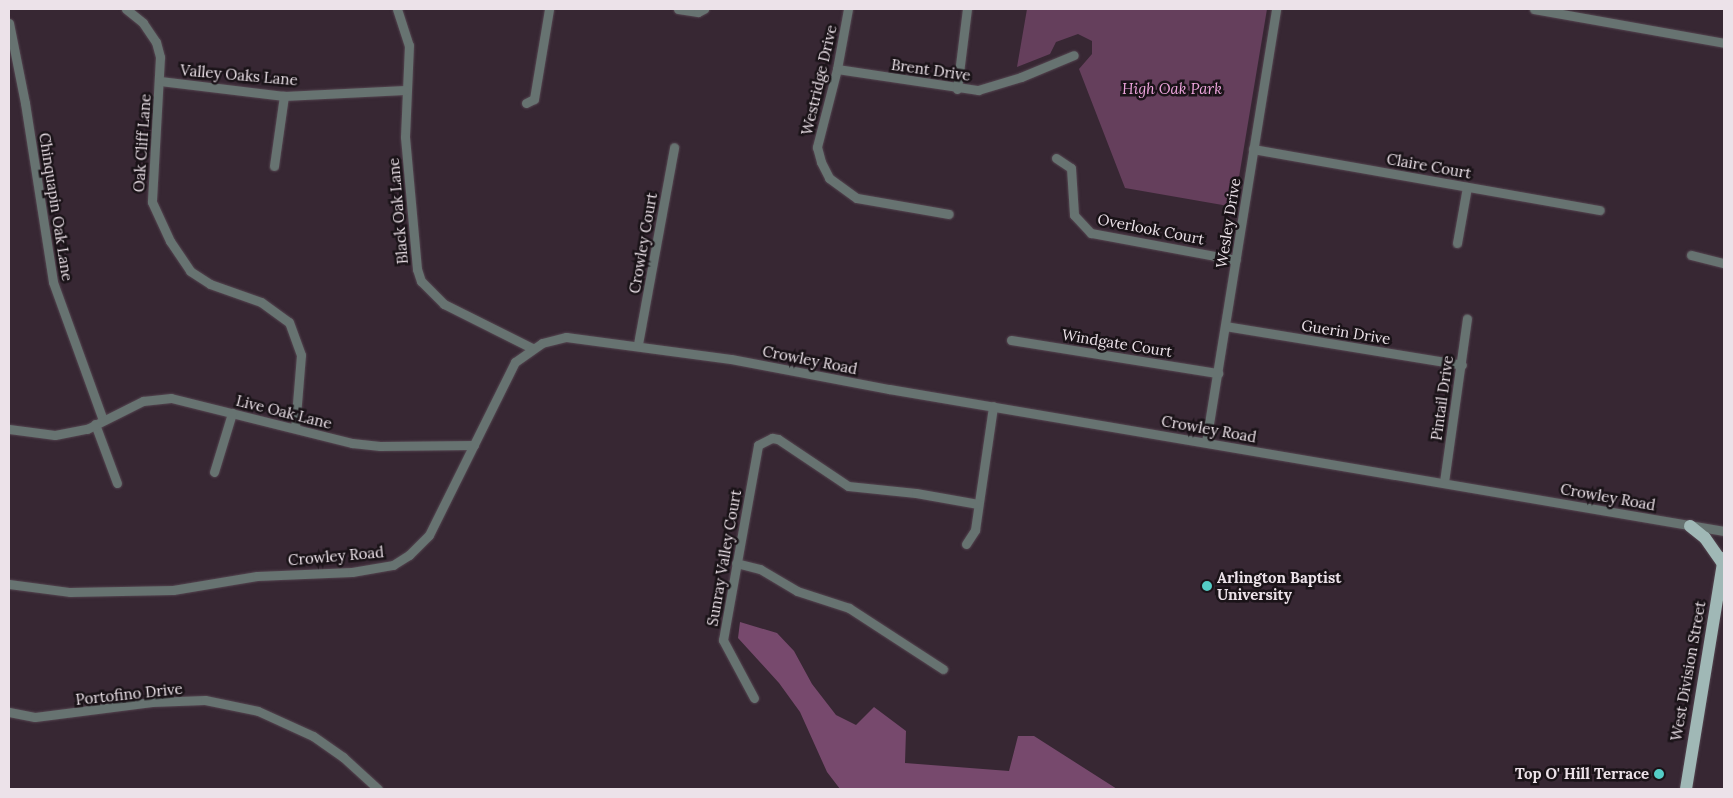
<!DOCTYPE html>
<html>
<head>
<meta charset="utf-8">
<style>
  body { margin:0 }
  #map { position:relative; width:1733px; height:798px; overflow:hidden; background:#372733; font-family:Lora,serif }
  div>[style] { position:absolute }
  .green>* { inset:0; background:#653f5c }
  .forest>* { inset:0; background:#77496d }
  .roads { filter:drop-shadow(0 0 1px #544550) drop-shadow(0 0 1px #544550) }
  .street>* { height:9px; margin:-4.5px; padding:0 4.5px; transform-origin:4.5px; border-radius:4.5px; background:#677371 }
  .primary>* { height:12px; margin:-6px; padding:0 6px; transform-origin:6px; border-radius:6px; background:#a0b8b6 }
  .dots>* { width:14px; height:14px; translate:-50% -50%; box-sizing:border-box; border:2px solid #1a1318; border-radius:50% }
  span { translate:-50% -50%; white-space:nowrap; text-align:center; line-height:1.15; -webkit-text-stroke:5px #1a1318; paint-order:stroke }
  .street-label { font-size:15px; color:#ece2e9 }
  .park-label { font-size:15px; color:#efa6de; font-style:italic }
  .poi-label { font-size:15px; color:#ece2e9; font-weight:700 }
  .left { translate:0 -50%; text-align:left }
  .right { translate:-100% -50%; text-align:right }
  .frame { position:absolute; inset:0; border:10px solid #ece2e9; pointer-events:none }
</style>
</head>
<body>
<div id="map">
  <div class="green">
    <i style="clip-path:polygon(1027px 9px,1267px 9px,1234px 207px,1125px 188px,1079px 69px,1092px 54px,1092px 41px,1078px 34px,1056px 42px,1050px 54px,1017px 67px)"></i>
  </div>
  <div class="forest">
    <i style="clip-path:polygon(740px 622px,777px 633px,794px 651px,812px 684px,836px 715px,856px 725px,874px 707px,906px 731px,905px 763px,1009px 771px,1018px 736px,1034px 736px,1117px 789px,840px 789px,827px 772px,800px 712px,779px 683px,738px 638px)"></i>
  </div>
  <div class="roads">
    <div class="street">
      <i style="left:126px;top:9px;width:22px;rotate:39deg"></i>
      <i style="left:143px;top:23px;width:23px;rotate:56deg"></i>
      <i style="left:156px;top:42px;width:16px;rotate:75deg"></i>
      <i style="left:160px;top:57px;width:145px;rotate:93.2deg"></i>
      <i style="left:152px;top:202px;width:43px;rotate:65.2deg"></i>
      <i style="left:170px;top:241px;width:36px;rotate:56deg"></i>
      <i style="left:190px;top:271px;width:24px;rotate:33deg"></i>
      <i style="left:210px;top:284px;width:54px;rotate:19.4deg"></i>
      <i style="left:261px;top:302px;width:34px;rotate:36deg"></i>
      <i style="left:289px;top:322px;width:35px;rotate:70deg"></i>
      <i style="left:301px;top:355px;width:73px;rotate:94.7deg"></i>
      <i style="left:397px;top:9px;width:38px;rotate:72deg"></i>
      <i style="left:409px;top:45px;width:92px;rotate:92.5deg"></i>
      <i style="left:405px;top:137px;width:133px;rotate:84.8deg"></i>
      <i style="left:417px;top:269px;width:13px;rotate:72deg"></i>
      <i style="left:421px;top:281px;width:33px;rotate:45deg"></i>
      <i style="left:444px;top:304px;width:98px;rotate:26.6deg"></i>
      <i style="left:678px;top:9px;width:20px;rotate:9deg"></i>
      <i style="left:698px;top:12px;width:7px;rotate:-27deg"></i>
      <i style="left:848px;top:9px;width:61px;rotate:100.4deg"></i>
      <i style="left:837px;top:69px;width:81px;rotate:104.4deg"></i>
      <i style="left:817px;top:147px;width:16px;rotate:75deg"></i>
      <i style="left:821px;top:162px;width:18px;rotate:63deg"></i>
      <i style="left:829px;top:178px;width:34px;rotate:36deg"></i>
      <i style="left:857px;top:198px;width:93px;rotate:9.9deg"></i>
      <i style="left:1534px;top:9px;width:193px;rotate:10.1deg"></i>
      <i style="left:9px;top:23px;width:82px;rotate:78.7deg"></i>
      <i style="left:25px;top:103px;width:181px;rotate:81.1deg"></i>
      <i style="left:53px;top:282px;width:147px;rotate:70.1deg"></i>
      <i style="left:837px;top:69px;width:143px;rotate:8.5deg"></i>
      <i style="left:978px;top:90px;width:45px;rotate:-16.8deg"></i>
      <i style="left:1021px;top:77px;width:57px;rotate:-22.5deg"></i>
      <i style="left:160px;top:81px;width:125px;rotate:6.9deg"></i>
      <i style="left:284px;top:96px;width:121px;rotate:-2.8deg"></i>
      <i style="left:957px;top:89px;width:81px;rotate:-82.9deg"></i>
      <i style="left:526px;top:103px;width:9px;rotate:-27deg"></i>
      <i style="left:534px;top:99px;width:91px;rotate:-80.5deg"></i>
      <i style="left:1253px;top:149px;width:352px;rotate:10deg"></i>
      <i style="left:1056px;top:158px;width:18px;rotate:34deg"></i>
      <i style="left:1071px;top:168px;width:47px;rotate:86.3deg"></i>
      <i style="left:1074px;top:215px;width:25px;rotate:47deg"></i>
      <i style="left:1091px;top:233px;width:147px;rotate:10.5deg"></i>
      <i style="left:274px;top:166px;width:71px;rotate:-81.9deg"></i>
      <i style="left:1457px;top:243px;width:57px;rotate:-79.9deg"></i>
      <i style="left:1691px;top:255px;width:34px;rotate:14deg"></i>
      <i style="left:1225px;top:326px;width:240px;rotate:9.3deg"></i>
      <i style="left:1011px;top:340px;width:210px;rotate:9.1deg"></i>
      <i style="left:638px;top:344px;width:200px;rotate:-79.6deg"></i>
      <i style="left:95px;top:424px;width:63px;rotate:69.6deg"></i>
      <i style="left:9px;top:429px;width:46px;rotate:7.4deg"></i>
      <i style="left:55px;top:435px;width:33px;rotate:-11deg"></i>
      <i style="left:87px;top:429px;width:63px;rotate:-26.6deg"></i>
      <i style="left:143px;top:401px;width:28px;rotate:-6deg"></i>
      <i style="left:171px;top:398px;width:187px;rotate:14deg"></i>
      <i style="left:352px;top:443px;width:28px;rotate:6deg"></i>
      <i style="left:380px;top:446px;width:94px;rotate:-0.6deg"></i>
      <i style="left:1206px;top:442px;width:439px;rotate:-80.8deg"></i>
      <i style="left:214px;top:472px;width:62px;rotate:-73deg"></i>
      <i style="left:1444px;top:482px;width:165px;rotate:-82deg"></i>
      <i style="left:966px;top:544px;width:17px;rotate:-57deg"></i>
      <i style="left:975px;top:530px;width:125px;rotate:-81.7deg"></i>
      <i style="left:736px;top:563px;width:25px;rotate:14deg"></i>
      <i style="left:760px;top:569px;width:43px;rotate:30.7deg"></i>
      <i style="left:797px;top:591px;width:55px;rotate:18.1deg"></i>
      <i style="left:849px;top:608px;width:112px;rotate:33deg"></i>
      <i style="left:9px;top:584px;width:62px;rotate:7.5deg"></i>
      <i style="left:70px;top:592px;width:103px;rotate:-1.1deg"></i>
      <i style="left:173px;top:590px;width:85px;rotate:-9.5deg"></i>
      <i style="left:257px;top:576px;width:95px;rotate:-2.4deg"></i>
      <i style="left:352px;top:572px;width:42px;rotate:-9.7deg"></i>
      <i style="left:393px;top:565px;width:19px;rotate:-32deg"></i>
      <i style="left:409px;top:555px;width:28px;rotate:-45deg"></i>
      <i style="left:429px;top:535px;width:193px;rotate:-63.6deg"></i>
      <i style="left:515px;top:362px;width:33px;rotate:-35deg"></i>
      <i style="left:542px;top:343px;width:25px;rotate:-14deg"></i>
      <i style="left:566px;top:337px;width:166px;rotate:7.6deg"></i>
      <i style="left:731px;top:359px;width:161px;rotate:10.8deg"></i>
      <i style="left:889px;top:389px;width:847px;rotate:9.65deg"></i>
      <i style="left:754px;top:698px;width:66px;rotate:-118.1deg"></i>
      <i style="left:723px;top:640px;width:198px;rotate:-79.8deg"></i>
      <i style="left:758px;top:445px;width:16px;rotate:-27deg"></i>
      <i style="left:772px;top:438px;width:6px;rotate:9deg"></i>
      <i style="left:778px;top:439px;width:84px;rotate:33.9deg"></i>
      <i style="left:848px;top:486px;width:68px;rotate:5.9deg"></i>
      <i style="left:916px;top:493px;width:63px;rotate:10.1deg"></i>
      <i style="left:9px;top:712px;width:26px;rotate:11deg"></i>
      <i style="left:35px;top:717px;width:118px;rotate:-7.3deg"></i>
      <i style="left:152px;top:702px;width:53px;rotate:-2.2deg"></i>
      <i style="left:205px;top:700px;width:54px;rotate:11.7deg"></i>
      <i style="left:258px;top:711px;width:60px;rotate:24.4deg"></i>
      <i style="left:313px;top:736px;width:37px;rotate:35deg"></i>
      <i style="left:343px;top:757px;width:47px;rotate:42.4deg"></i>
    </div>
    <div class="primary">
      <i style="left:1690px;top:526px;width:19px;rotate:39deg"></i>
      <i style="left:1705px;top:538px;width:32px;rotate:55deg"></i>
      <i style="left:1686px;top:789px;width:234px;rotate:-80.7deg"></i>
    </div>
  </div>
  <div class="dots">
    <i style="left:1207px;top:586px;background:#54cdc6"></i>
    <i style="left:1659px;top:774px;background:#54cdc6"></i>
  </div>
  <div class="street-label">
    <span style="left:931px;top:70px;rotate:8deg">Brent Drive</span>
    <span style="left:239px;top:75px;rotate:5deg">Valley Oaks Lane</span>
    <span style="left:819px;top:80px;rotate:-77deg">Westridge Drive</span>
    <span style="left:142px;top:143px;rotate:-86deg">Oak Cliff Lane</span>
    <span style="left:1429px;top:166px;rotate:10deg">Claire Court</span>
    <span style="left:56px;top:207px;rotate:81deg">Chinquapin Oak Lane</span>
    <span style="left:398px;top:211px;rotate:-95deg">Black Oak Lane</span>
    <span style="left:1228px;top:223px;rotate:-81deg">Wesley Drive</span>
    <span style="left:1151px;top:229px;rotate:11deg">Overlook Court</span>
    <span style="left:643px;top:243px;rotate:-80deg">Crowley Court</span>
    <span style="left:1346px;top:332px;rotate:9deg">Guerin Drive</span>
    <span style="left:1117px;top:343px;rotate:9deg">Windgate Court</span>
    <span style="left:810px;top:360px;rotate:11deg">Crowley Road</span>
    <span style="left:1442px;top:398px;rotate:-82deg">Pintail Drive</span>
    <span style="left:284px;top:412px;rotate:14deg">Live Oak Lane</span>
    <span style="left:1209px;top:429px;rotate:10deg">Crowley Road</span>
    <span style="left:1608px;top:497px;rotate:10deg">Crowley Road</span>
    <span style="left:336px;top:556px;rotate:-5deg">Crowley Road</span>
    <span style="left:724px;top:558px;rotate:-80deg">Sunray Valley Court</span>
    <span style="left:1688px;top:671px;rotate:-80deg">West Division Street</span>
    <span style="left:129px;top:694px;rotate:-6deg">Portofino Drive</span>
  </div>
  <div class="park-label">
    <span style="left:1172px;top:89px">High Oak Park</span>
  </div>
  <div class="poi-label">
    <span class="left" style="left:1217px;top:586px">Arlington Baptist<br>University</span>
    <span class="right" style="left:1649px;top:774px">Top O' Hill Terrace</span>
  </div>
  <div class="frame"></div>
</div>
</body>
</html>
